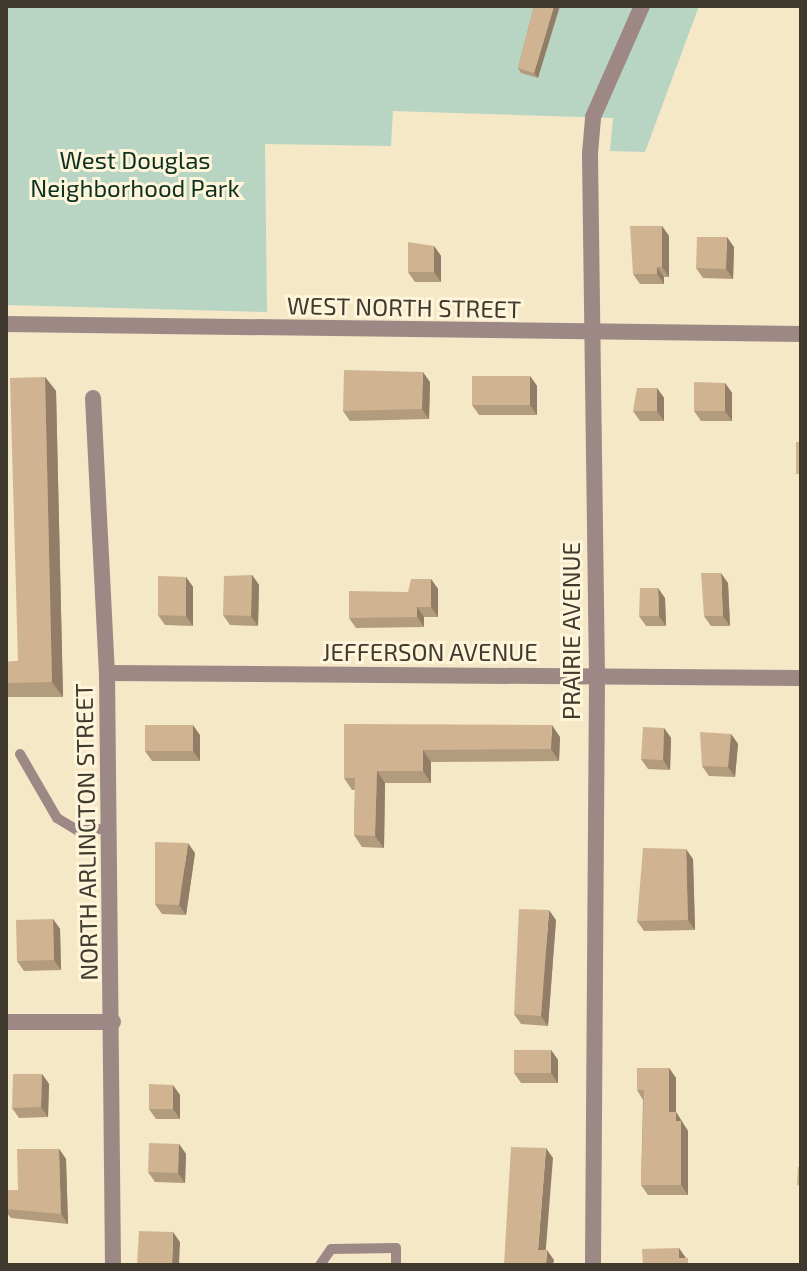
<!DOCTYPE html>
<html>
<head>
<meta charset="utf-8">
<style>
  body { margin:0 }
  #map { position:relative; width:807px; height:1271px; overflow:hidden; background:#f4e8c7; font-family:"Exo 2",sans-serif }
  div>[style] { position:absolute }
  .green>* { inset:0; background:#b8d5c4 }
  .lane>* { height:10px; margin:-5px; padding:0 5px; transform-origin:5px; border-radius:5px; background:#9d8886 }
  .street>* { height:16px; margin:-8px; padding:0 8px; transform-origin:8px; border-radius:8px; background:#9d8886 }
  .wall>* { inset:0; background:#b39b7e }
  .shaded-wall>* { inset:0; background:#927e66 }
  .building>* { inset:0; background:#d0b492 }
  span { translate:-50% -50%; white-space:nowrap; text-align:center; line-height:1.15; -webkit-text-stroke:6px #fff5db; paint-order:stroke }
  .park-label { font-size:24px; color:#0d3120 }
  .street-label { font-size:24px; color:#3f3a2d }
  .frame { position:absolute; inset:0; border:8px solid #3f3a2d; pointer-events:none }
</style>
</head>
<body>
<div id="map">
  <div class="green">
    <i style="clip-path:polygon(6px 6px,699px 6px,645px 152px,610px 151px,613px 118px,393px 111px,391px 146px,265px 144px,267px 312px,6px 305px)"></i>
  </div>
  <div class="lane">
    <i style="left:20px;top:754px;width:74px;rotate:60deg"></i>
    <i style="left:57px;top:818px;width:23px;rotate:31deg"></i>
    <i style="left:77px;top:830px;width:33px;rotate:-2deg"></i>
    <i style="left:320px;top:1265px;width:19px;rotate:-55deg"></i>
    <i style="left:331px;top:1249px;width:65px;rotate:-0.9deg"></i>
    <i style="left:396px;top:1248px;width:17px;rotate:90deg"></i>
  </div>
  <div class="street">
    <i style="left:6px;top:324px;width:795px;rotate:0.72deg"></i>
    <i style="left:93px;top:398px;width:275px;rotate:87.1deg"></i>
    <i style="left:107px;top:673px;width:592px;rotate:89.42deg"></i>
    <i style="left:107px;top:673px;width:694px;rotate:0.41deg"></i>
    <i style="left:6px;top:1022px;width:107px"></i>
    <i style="left:593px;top:1265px;width:588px;rotate:-89.61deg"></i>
    <i style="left:597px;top:677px;width:524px;rotate:-90.77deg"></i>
    <i style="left:590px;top:153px;width:36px;rotate:-85deg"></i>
    <i style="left:593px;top:117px;width:121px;rotate:-66.2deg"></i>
  </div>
  <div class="wall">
    <i style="clip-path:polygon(534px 6px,538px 78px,521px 73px,518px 68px)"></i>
    <i style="clip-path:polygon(662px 226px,669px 236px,669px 277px,664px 277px,664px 284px,640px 284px,633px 274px)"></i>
    <i style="clip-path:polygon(434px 246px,441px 256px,441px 282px,415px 282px,408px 272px)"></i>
    <i style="clip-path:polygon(734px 247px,733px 279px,703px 278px,696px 268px)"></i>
    <i style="clip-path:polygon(530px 376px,537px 386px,537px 415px,479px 415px,472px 405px)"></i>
    <i style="clip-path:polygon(45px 377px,56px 391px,63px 697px,7px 697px,6px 662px,18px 661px)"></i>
    <i style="clip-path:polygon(430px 382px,429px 419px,350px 421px,343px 411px)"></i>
    <i style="clip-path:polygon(725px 383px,732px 393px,732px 421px,701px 421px,694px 411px)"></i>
    <i style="clip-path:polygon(657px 388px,664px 398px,664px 421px,640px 421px,633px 411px)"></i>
    <i style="clip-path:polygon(252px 575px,259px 585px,258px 626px,230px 625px,223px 615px)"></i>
    <i style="clip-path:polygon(186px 577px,193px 587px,193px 626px,165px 625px,158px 615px)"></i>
    <i style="clip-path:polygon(431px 579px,438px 589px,438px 617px,424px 617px,424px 627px,356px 628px,349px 618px,408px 592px)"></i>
    <i style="clip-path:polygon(728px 583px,730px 626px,711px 626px,704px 616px)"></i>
    <i style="clip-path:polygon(665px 598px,666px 626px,646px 626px,639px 616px)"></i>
    <i style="clip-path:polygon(344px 724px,560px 737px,559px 761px,431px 762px,431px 783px,385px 783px,384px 848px,362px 847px,354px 835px,355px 790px,352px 790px,344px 778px)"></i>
    <i style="clip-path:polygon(664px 728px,671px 738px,670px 770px,648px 769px,641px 759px)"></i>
    <i style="clip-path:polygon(731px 734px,738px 744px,735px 777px,709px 776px,702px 766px)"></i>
    <i style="clip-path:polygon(200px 735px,200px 761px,152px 761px,145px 751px)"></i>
    <i style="clip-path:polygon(195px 853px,186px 915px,162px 914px,155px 904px)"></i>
    <i style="clip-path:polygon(693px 859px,695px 930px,644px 931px,637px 921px)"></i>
    <i style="clip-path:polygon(53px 919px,60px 929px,61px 970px,24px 971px,17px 961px)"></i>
    <i style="clip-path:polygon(556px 920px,548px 1026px,521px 1024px,514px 1014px)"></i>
    <i style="clip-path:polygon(551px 1050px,558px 1060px,558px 1083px,521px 1083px,514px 1073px)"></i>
    <i style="clip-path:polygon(669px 1068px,676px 1078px,676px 1112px,688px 1131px,688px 1195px,648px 1195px,641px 1185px,643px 1100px,637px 1090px)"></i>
    <i style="clip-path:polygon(42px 1074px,49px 1084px,48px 1117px,19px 1118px,12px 1108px)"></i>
    <i style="clip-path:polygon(180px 1095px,180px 1119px,156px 1119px,149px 1109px)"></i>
    <i style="clip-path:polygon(179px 1144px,186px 1154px,185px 1183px,155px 1182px,148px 1172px)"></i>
    <i style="clip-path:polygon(59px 1149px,66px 1159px,68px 1224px,11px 1218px,6px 1212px,6px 1190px,18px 1190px)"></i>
  </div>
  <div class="shaded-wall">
    <i style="clip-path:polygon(554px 6px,560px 6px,538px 78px,534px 73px)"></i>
    <i style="clip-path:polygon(662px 226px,669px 236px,669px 277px,662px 267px)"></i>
    <i style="clip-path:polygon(727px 237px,734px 247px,733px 279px,726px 269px)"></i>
    <i style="clip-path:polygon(434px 246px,441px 256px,441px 282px,434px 272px)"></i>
    <i style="clip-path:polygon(657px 267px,664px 277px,664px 284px,657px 274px)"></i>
    <i style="clip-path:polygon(423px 372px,430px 382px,429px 419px,422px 409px)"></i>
    <i style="clip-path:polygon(530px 376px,537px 386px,537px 415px,530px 405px)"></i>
    <i style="clip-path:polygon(45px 377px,56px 391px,63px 697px,52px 682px)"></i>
    <i style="clip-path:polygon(725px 383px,732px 393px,732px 421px,725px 411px)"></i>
    <i style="clip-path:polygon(657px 388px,664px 398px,664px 421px,657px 411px)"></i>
    <i style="clip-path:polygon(721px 573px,728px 583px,730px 626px,723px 616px)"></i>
    <i style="clip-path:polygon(252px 575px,259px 585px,258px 626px,251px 616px)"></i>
    <i style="clip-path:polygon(186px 577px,193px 587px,193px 626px,186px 616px)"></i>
    <i style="clip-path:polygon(431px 579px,438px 589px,438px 617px,431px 607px)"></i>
    <i style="clip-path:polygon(658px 588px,665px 598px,666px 626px,659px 616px)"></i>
    <i style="clip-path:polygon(417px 607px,424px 617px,424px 627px,417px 617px)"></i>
    <i style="clip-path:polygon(193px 725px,200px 735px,200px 761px,193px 751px)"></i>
    <i style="clip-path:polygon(552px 725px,560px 737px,559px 761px,551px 749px)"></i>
    <i style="clip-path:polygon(664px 728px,671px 738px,670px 770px,663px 760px)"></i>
    <i style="clip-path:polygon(731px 734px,738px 744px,735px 777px,728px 767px)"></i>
    <i style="clip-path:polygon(423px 750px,431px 762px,431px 783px,423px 771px)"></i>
    <i style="clip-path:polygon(377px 771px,385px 783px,384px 848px,375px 836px)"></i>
    <i style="clip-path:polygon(188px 843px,195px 853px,186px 915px,179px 905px)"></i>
    <i style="clip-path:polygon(686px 849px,693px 859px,695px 930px,688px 920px)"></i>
    <i style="clip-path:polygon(549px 910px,556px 920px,548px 1026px,541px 1016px)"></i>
    <i style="clip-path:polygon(53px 919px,60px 929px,61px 970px,54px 960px)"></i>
    <i style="clip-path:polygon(551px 1050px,558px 1060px,558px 1083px,551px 1073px)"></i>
    <i style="clip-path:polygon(669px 1068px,676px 1078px,676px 1112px,688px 1131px,688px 1195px,681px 1185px,669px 1112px)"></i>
    <i style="clip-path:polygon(42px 1074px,49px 1084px,48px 1117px,41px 1107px)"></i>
    <i style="clip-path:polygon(173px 1085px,180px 1095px,180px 1119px,173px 1109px)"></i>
    <i style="clip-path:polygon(179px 1144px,186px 1154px,185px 1183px,178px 1173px)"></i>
    <i style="clip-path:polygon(546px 1148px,553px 1158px,545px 1260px,538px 1250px)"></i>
    <i style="clip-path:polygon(59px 1149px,66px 1159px,68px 1224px,61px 1214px)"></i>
    <i style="clip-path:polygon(173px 1232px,180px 1242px,179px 1265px,172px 1265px)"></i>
    <i style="clip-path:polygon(679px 1248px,686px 1258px,679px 1258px)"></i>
    <i style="clip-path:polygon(547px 1250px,554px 1260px,553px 1265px,546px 1265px)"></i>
  </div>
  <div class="building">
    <i style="clip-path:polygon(534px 6px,554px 6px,534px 73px,518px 68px)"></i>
    <i style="clip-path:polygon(630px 226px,662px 226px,662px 267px,657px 267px,657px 274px,633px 274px)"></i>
    <i style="clip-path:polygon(697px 237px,727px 237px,726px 269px,696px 268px)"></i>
    <i style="clip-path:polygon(408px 242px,434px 246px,434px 272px,408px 272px)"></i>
    <i style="clip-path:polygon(344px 370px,423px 372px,422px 409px,343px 411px)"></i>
    <i style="clip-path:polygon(472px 376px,530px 376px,530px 405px,472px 405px)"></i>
    <i style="clip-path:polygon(45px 377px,52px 682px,6px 683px,6px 662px,18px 661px,10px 378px)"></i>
    <i style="clip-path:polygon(694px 382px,725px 383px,725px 411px,694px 411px)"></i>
    <i style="clip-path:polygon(637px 388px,657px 388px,657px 411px,633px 411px)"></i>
    <i style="clip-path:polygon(796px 442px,801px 442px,801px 474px,796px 474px)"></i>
    <i style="clip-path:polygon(701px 573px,721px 573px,723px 616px,704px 616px)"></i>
    <i style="clip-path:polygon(252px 575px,251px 616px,223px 615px,224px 576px)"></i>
    <i style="clip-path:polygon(158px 576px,186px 577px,186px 616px,158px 615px)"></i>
    <i style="clip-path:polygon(411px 579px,431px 579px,431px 607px,417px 607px,417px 617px,349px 618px,349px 591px,408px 592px)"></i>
    <i style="clip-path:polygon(640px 588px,658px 588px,659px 616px,639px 616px)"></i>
    <i style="clip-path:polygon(344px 724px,552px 725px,551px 749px,423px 750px,423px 771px,377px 771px,375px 836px,354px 835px,355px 778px,344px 778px)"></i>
    <i style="clip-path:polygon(145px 725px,193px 725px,193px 751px,145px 751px)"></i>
    <i style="clip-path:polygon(643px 727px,664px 728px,663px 760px,641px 759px)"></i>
    <i style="clip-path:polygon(700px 732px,731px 734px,728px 767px,702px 766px)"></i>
    <i style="clip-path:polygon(155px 842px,188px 843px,179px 905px,155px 904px)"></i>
    <i style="clip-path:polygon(643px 848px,686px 849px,688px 920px,637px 921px)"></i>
    <i style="clip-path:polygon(519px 909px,549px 910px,541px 1016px,514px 1014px)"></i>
    <i style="clip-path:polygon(53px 919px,54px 960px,17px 961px,16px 920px)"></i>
    <i style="clip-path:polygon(514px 1050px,551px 1050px,551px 1073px,514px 1073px)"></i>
    <i style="clip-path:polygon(637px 1068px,669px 1068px,669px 1112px,676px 1112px,676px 1121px,681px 1121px,681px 1185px,641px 1185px,644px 1090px,637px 1090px)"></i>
    <i style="clip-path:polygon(13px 1074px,42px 1074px,41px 1107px,12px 1108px)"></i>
    <i style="clip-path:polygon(149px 1084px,173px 1085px,173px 1109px,149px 1109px)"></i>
    <i style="clip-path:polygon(149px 1143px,179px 1144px,178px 1173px,148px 1172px)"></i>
    <i style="clip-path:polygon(511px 1147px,546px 1148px,538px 1250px,547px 1250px,546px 1265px,504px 1265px)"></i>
    <i style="clip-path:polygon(17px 1149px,59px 1149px,61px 1214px,6px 1209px,6px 1190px,18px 1190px)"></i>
    <i style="clip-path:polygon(798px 1167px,801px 1167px,801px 1186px,797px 1185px)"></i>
    <i style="clip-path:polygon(139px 1231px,173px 1232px,172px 1265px,137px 1265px)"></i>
    <i style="clip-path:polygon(679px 1248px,679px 1258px,688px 1258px,688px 1265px,643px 1265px,642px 1249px)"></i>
  </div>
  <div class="park-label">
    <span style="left:135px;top:174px">West Douglas<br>Neighborhood Park</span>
  </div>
  <div class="street-label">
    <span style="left:404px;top:307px;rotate:1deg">WEST NORTH STREET</span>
    <span style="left:571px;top:631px;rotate:-90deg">PRAIRIE AVENUE</span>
    <span style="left:430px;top:652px">JEFFERSON AVENUE</span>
    <span style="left:86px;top:832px;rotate:-91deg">NORTH ARLINGTON STREET</span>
  </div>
  <div class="frame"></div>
</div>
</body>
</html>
